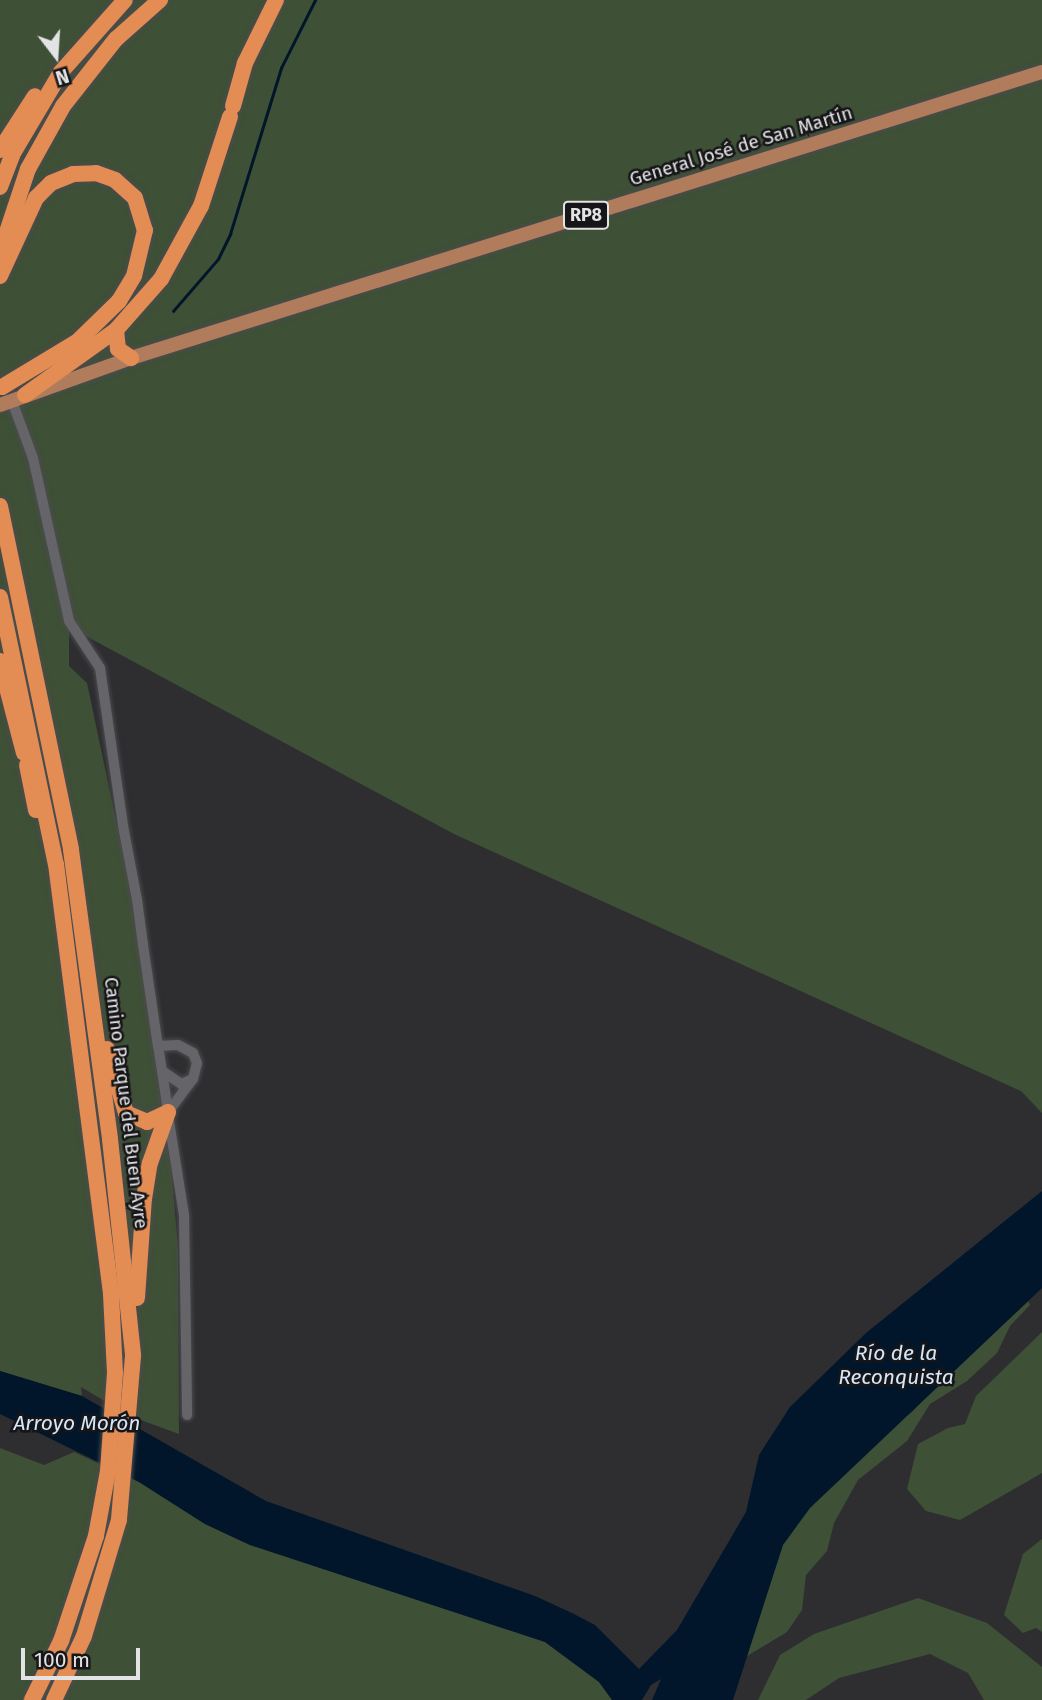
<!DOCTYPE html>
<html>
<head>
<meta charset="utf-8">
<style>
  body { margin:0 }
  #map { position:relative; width:1042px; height:1700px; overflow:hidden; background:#2e2e31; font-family:"Fira Sans",sans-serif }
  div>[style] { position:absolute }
  .green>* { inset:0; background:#3e5036 }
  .water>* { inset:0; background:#02162b }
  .stream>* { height:2.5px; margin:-1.25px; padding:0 1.25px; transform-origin:1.25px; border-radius:1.25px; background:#02162b }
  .roads { filter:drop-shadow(0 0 2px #4b4b4e) drop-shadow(0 0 2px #4b4b4e) }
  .minor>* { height:10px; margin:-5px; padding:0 5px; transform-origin:5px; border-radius:5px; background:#656569 }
  .major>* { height:14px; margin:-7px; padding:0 7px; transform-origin:7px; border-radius:7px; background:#b17c5c }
  .highway>* { height:16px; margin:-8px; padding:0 8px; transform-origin:8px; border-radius:8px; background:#e38c53 }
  span { translate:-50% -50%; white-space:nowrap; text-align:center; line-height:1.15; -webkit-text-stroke:5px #161618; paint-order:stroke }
  .shield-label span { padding:2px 5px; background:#161618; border:2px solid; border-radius:5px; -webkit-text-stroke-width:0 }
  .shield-label { font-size:18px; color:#e3e3e5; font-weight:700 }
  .street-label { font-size:19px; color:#e3e3e5 }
  .water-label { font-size:21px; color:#d5e7fa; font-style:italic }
  .north { position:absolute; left:21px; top:21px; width:70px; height:70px; -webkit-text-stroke:5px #161618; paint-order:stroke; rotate:163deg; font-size:19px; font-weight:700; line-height:28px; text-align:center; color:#e3e3e5 }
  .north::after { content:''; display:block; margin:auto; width:24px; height:32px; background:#e3e3e5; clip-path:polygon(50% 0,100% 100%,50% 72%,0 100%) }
  .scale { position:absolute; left:21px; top:1648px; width:119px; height:32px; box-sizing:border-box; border:4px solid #e3e3e5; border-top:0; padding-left:9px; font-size:21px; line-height:24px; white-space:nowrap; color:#e3e3e5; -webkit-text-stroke:5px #161618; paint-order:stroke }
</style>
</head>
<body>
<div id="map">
  <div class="green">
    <i style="clip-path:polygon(0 0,1042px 0,1042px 1113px,1021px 1091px,454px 834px,69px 627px,69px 666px,87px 683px,128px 877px,172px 1177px,178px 1249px,179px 1434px,130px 1416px,81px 1387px,82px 1396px,0 1371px,0 405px,124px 359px,0 388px)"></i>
    <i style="clip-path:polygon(1026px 1296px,1030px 1305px,1010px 1326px,997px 1353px,967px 1381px,930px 1404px,907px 1441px,858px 1480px,834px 1523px,827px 1551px,806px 1575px,802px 1610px,787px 1632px,742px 1659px,772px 1548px,867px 1447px,913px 1411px,957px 1360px)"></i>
    <i style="clip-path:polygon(1042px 1332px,1042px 1473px,960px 1520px,926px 1511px,907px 1489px,918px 1444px,948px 1428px,965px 1424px,976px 1396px)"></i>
    <i style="clip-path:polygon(0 1448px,44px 1465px,74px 1452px,139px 1482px,205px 1524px,250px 1545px,545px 1642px,599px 1682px,612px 1700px,0 1700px)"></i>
    <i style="clip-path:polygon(1042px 1539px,1042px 1632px,1036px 1628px,1023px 1633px,1004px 1615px,1023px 1554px)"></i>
    <i style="clip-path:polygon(918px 1598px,987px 1623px,1042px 1667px,1042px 1700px,984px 1700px,968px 1673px,930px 1654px,839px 1678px,806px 1700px,758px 1700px,780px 1655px,814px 1634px)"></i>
  </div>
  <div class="water">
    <i style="clip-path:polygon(1042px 1191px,1042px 1288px,810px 1508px,783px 1545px,733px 1700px,652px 1700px,661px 1679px,651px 1685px,642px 1700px,612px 1700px,599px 1682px,545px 1642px,250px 1545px,205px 1524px,139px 1482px,0 1414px,0 1371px,82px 1396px,266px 1501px,535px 1596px,572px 1613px,595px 1625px,639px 1669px,677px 1630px,746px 1512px,759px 1455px,790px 1407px,866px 1333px)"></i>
  </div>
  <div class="stream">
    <i style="left:173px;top:311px;width:69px;rotate:-49.1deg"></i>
    <i style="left:218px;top:259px;width:28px;rotate:-64deg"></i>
    <i style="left:230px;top:234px;width:174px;rotate:-72.9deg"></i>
    <i style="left:281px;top:68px;width:76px;rotate:-63.4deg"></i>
  </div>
  <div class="roads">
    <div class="minor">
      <i style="left:12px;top:401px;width:61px;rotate:69.8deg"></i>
      <i style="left:33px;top:458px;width:167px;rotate:77.5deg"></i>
      <i style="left:69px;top:621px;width:56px;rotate:56.6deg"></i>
      <i style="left:100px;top:668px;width:160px;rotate:81.7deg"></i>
      <i style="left:123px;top:826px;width:75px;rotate:79.3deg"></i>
      <i style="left:137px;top:900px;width:45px;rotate:82.4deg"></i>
      <i style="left:143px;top:945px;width:102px;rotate:81.6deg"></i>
      <i style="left:158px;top:1046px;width:25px;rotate:81deg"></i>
      <i style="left:162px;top:1071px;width:23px;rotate:34deg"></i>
      <i style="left:181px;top:1084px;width:13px;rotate:-23deg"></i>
      <i style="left:193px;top:1079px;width:16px;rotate:-76deg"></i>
      <i style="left:197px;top:1063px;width:11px;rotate:-112deg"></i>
      <i style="left:193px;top:1053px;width:17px;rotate:-152deg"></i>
      <i style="left:178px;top:1045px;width:20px;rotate:177deg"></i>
      <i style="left:162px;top:1071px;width:41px;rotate:81.7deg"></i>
      <i style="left:168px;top:1112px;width:40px;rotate:-53deg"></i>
      <i style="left:168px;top:1115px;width:101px;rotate:80.9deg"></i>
      <i style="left:184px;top:1215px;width:200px;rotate:89.1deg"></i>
    </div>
    <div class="major">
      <i style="left:0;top:405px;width:139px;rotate:-19.7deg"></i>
      <i style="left:131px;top:358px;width:955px;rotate:-17.43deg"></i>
    </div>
    <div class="highway">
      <i style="left:233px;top:106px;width:45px;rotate:-74.4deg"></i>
      <i style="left:245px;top:63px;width:70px;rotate:-63.8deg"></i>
      <i style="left:0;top:150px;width:64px;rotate:-57.1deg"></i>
      <i style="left:0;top:187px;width:34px;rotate:-69deg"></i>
      <i style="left:12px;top:155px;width:96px;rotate:-59.4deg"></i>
      <i style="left:61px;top:72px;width:96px;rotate:-48.4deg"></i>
      <i style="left:0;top:253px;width:89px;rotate:-71.6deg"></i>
      <i style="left:28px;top:169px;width:72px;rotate:-60.9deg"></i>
      <i style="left:63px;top:106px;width:85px;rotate:-51.7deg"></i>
      <i style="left:116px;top:39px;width:59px;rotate:-41.6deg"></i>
      <i style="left:0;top:276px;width:86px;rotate:-65.2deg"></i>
      <i style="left:36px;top:198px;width:21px;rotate:-45deg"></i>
      <i style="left:51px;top:183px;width:24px;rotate:-22deg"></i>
      <i style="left:73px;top:174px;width:23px;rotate:-2deg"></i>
      <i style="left:96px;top:173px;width:20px;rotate:20deg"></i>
      <i style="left:115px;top:180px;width:27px;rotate:42deg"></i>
      <i style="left:135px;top:198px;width:34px;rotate:73deg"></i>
      <i style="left:145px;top:230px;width:47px;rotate:103.4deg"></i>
      <i style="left:134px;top:276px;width:29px;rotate:121deg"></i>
      <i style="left:119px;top:301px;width:57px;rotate:135.7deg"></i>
      <i style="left:78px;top:341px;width:89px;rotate:148.8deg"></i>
      <i style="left:116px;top:330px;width:19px;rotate:84deg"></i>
      <i style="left:118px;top:349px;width:16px;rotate:35deg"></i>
      <i style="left:25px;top:395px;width:112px;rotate:-35.5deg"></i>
      <i style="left:116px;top:330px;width:68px;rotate:-48.6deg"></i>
      <i style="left:161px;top:279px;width:83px;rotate:-61.3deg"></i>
      <i style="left:201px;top:206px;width:94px;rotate:-72deg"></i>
      <i style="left:0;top:506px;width:351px;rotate:78.3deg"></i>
      <i style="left:71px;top:850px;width:292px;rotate:82.3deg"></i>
      <i style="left:110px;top:1139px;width:218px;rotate:83.9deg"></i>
      <i style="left:133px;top:1356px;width:165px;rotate:94.9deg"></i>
      <i style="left:119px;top:1520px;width:121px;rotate:106.8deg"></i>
      <i style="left:84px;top:1636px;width:71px;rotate:115.1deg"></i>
      <i style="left:0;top:597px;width:273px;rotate:78.2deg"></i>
      <i style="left:56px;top:864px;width:434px;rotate:82.7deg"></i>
      <i style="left:111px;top:1294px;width:79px;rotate:87.1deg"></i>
      <i style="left:115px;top:1373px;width:98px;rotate:94.1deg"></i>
      <i style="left:108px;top:1471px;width:66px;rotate:100.5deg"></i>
      <i style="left:96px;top:1536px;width:111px;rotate:108.4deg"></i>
      <i style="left:61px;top:1641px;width:66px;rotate:116.2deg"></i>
      <i style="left:0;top:661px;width:95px;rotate:75.4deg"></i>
      <i style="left:27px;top:765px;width:46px;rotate:78.7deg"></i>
      <i style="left:107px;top:1049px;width:67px;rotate:73.5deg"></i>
      <i style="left:126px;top:1113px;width:23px;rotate:23deg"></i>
      <i style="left:147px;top:1122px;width:23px;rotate:-25deg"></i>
      <i style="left:137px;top:1298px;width:99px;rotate:-86deg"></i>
      <i style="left:144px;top:1199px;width:36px;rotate:-81deg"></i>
      <i style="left:150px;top:1163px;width:54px;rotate:-70.6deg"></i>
    </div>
  </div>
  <div class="shield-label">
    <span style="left:586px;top:215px">RP8</span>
  </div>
  <div class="street-label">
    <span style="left:741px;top:146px;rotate:-17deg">General José de San Martín</span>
    <span style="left:126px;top:1103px;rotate:83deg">Camino Parque del Buen Ayre</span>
  </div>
  <div class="water-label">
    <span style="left:896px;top:1365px">Río de la<br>Reconquista</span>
    <span style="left:77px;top:1423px">Arroyo Morón</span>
  </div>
  <div class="north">N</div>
  <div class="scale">100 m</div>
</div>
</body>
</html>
